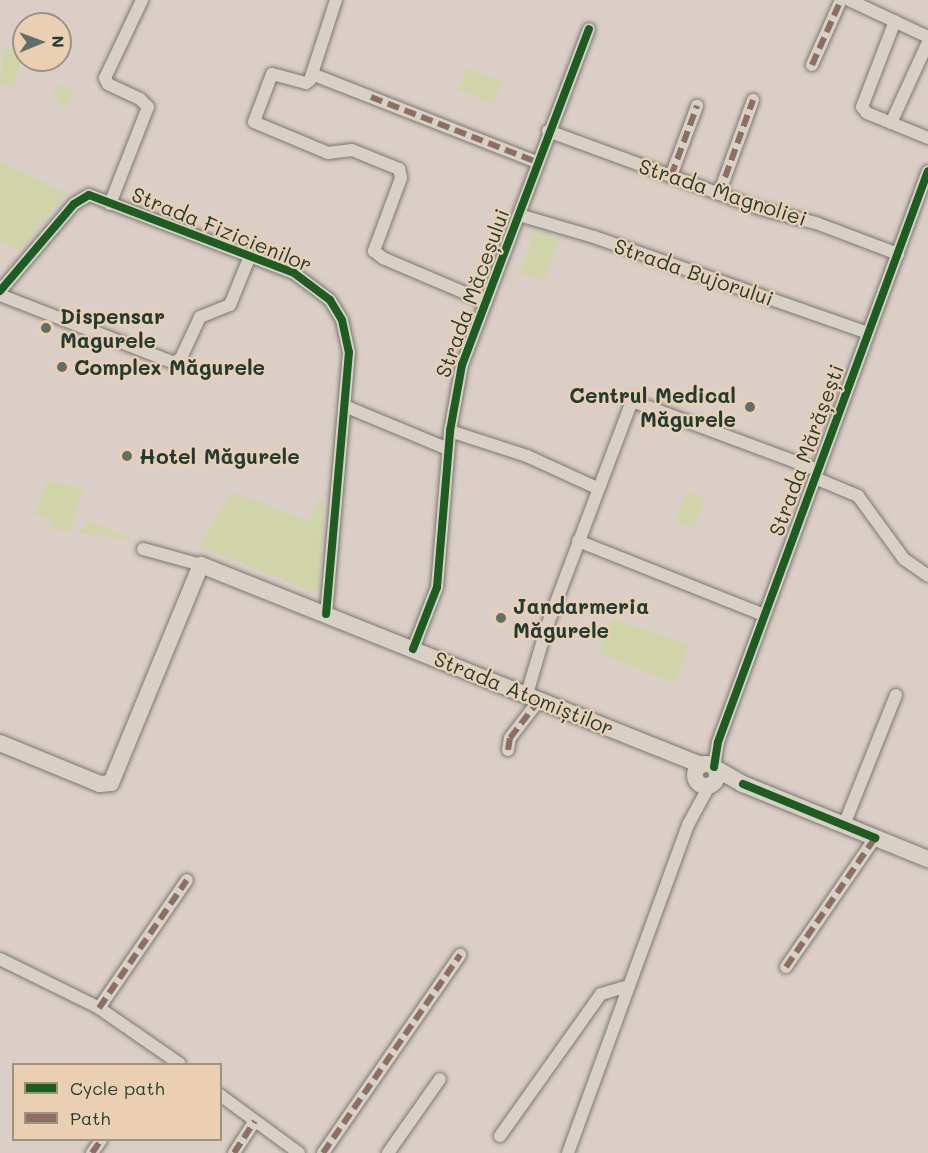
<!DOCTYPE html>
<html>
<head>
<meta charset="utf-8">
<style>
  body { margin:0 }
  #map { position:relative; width:928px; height:1153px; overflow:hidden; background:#dbcec6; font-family:Mali,sans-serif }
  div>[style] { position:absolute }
  .green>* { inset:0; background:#cfd5a8 }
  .roads { filter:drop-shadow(0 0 2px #797974) drop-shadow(0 0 2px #797974) }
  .street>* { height:12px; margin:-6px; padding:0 6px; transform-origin:6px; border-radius:6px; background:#d8cfc5 }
  .secondary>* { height:16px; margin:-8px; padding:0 8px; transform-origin:8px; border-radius:8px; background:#d8cfc5 }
  .secondary>.ring { margin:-8px; padding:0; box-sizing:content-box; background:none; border:16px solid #d8cfc5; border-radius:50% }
  .quiet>* { height:6px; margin-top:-3px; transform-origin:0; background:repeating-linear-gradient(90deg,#8d6e63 0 12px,transparent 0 18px) }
  .cycleway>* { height:8px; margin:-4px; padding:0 4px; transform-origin:4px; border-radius:4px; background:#1b5e20 }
  .dots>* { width:16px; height:16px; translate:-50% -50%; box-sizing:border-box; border:3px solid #ebcfb2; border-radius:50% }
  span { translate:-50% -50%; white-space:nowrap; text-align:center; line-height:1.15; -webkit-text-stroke:4.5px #ebcfb2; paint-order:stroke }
  .street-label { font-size:21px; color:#1f3d34 }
  .poi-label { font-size:21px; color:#1f3d34; font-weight:700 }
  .left { translate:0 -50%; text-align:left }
  .right { translate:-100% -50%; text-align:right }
  .legend { position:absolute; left:12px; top:1063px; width:210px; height:78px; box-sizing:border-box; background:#ebcfb2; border:2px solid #999580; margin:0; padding:8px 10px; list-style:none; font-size:18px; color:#1f3d34 }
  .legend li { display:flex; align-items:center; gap:12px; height:30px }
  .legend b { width:30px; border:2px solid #999580 }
  .north { position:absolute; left:12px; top:12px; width:60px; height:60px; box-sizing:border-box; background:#ebcfb2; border:2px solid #999580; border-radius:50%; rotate:89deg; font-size:16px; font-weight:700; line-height:24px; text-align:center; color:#1f3d34 }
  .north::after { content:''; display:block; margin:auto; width:21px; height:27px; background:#617067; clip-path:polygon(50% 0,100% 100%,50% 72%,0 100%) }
</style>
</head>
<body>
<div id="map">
  <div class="green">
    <i style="clip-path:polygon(4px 47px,24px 54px,13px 89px,0 84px)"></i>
    <i style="clip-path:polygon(466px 68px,502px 82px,493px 104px,458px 90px)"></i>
    <i style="clip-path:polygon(57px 84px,74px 91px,67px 107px,58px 103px,60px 98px,53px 95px)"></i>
    <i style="clip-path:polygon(0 162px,67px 193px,20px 250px,0 242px)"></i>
    <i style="clip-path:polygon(535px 229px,559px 238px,544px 281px,520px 272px)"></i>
    <i style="clip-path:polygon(48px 481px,86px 490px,77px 507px,71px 532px,50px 528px,53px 521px,34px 514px)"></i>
    <i style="clip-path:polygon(232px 492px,310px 521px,319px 498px,324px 501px,319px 586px,314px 592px,199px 546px)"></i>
    <i style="clip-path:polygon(687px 492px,705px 499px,693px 528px,675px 521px)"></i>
    <i style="clip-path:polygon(87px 521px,138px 541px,79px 533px)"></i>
    <i style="clip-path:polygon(612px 618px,689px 645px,677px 680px,672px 682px,599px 653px)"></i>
  </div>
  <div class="roads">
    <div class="street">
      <i style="left:336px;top:0;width:84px;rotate:108deg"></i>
      <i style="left:310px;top:80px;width:5px;rotate:143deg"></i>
      <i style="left:306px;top:83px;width:35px;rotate:-165deg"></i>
      <i style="left:272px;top:74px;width:51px;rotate:110.6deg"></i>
      <i style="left:254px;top:122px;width:80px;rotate:22.7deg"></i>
      <i style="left:328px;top:153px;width:24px;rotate:-7deg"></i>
      <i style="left:352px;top:150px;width:51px;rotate:22deg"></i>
      <i style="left:399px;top:169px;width:9px;rotate:77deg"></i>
      <i style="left:401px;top:178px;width:78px;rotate:110.3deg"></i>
      <i style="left:374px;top:251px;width:11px;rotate:38deg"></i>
      <i style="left:383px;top:258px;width:112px;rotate:23.1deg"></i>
      <i style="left:849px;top:0;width:87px;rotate:25.1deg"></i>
      <i style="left:895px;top:21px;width:92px;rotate:111deg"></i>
      <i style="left:862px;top:107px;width:8px;rotate:50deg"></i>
      <i style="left:867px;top:113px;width:66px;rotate:22.3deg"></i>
      <i style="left:812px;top:65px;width:71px;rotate:-66deg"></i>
      <i style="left:312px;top:74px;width:242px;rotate:21.4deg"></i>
      <i style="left:891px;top:123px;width:89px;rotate:-65.4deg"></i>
      <i style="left:548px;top:131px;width:227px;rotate:20.1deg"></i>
      <i style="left:761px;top:209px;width:57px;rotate:14.3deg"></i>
      <i style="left:816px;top:223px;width:88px;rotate:20.7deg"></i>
      <i style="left:671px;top:176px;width:75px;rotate:-69.6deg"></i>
      <i style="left:719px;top:194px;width:100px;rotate:-70.1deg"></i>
      <i style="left:110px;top:204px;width:104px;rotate:-68.6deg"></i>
      <i style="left:148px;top:107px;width:11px;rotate:-135deg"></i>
      <i style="left:140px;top:99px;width:35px;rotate:-155deg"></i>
      <i style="left:108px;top:84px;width:7px;rotate:-117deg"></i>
      <i style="left:105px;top:78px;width:86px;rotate:-64.6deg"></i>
      <i style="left:519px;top:215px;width:78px;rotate:16.3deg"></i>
      <i style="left:594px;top:237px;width:290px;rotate:19.3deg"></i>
      <i style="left:0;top:291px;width:114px;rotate:-49.6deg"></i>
      <i style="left:74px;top:204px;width:17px;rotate:-31deg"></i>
      <i style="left:89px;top:195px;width:219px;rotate:20.8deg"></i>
      <i style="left:294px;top:273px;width:45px;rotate:36.9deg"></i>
      <i style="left:330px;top:300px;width:23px;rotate:59deg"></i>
      <i style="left:342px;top:320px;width:33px;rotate:78deg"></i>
      <i style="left:349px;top:352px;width:263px;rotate:95deg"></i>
      <i style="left:0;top:295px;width:187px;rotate:21.3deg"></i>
      <i style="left:174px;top:363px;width:9px;rotate:-36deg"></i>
      <i style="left:181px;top:358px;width:45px;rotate:-65.1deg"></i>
      <i style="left:200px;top:317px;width:32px;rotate:-22deg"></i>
      <i style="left:230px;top:305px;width:53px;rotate:-67.8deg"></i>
      <i style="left:347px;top:407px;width:109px;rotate:22.6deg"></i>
      <i style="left:450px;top:431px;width:81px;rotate:18deg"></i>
      <i style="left:527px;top:456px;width:77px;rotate:24.6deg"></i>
      <i style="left:815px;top:478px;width:47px;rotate:22.7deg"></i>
      <i style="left:858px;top:496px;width:78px;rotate:53.9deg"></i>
      <i style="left:904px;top:559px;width:29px;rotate:35deg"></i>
      <i style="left:578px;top:541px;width:200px;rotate:21.7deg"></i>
      <i style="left:143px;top:549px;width:60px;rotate:15.4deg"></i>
      <i style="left:413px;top:649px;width:66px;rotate:-68.8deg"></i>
      <i style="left:437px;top:587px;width:157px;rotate:-85.2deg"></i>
      <i style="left:450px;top:431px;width:67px;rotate:-79.7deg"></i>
      <i style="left:462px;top:365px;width:359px;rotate:-69.3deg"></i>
      <i style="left:527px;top:694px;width:71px;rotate:-73.6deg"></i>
      <i style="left:547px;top:626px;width:241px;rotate:-69.3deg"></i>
      <i style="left:632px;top:401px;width:198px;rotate:20.4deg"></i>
      <i style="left:508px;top:750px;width:12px;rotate:-81deg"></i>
      <i style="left:510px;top:738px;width:49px;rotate:-52.4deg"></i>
      <i style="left:714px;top:767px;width:25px;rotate:-81deg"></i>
      <i style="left:718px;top:742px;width:608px;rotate:-69.81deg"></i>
      <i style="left:844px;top:825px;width:140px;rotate:-68.2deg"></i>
      <i style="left:0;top:959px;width:110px;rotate:26.3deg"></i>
      <i style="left:99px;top:1008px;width:98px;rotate:34.7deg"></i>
      <i style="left:786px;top:967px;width:157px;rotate:-55.4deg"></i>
      <i style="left:99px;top:1008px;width:155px;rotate:-55.5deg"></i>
      <i style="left:220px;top:1095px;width:98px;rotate:36.3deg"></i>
      <i style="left:500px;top:1136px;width:174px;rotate:-54.6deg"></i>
      <i style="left:601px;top:994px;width:29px;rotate:-16deg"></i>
      <i style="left:92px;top:1153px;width:16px;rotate:-55deg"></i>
      <i style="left:234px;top:1153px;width:38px;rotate:-57deg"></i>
      <i style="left:323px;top:1153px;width:241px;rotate:-55.3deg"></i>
      <i style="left:388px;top:1153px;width:90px;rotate:-54.9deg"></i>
      <i style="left:568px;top:1153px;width:351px;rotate:-69.9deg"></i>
      <i style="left:689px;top:823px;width:42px;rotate:-61.6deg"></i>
    </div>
    <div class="secondary">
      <i style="left:0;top:743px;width:108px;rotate:22.3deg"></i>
      <i style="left:100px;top:784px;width:11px;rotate:-5deg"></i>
      <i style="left:111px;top:783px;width:236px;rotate:-67.6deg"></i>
      <i style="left:201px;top:565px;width:539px;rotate:21.8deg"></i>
      <i class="ring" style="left:695px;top:764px;width:6px;height:6px"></i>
      <i style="left:715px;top:768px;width:32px;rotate:30deg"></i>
      <i style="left:743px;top:784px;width:200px;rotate:22.1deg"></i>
    </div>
  </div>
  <div class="quiet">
    <i style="left:812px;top:65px;width:71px;rotate:-66deg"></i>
    <i style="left:371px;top:97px;width:178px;rotate:21.4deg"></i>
    <i style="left:671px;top:176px;width:75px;rotate:-69.6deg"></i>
    <i style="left:719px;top:194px;width:100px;rotate:-70.1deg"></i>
    <i style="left:508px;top:750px;width:12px;rotate:-81deg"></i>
    <i style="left:510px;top:738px;width:49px;rotate:-52.4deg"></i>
    <i style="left:786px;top:967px;width:157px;rotate:-55.4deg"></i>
    <i style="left:99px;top:1008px;width:155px;rotate:-55.5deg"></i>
    <i style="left:92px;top:1153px;width:16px;rotate:-55deg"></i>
    <i style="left:234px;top:1153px;width:38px;rotate:-57deg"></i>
    <i style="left:323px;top:1153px;width:241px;rotate:-55.3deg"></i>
  </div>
  <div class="cycleway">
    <i style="left:0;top:291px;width:114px;rotate:-49.6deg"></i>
    <i style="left:74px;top:204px;width:17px;rotate:-31deg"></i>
    <i style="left:89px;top:195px;width:219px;rotate:20.8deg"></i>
    <i style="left:294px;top:273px;width:45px;rotate:36.9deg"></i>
    <i style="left:330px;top:300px;width:23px;rotate:59deg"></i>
    <i style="left:342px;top:320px;width:33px;rotate:78deg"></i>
    <i style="left:349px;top:352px;width:263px;rotate:95deg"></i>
    <i style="left:413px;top:649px;width:66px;rotate:-68.8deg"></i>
    <i style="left:437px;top:587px;width:157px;rotate:-85.2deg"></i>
    <i style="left:450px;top:431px;width:67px;rotate:-79.7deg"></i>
    <i style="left:462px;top:365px;width:359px;rotate:-69.3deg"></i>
    <i style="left:714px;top:767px;width:25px;rotate:-81deg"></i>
    <i style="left:718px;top:742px;width:608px;rotate:-69.81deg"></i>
    <i style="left:743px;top:784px;width:143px;rotate:22.2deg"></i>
  </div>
  <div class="dots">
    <i style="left:46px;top:328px;background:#617067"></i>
    <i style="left:62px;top:367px;background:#617067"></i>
    <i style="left:750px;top:407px;background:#617067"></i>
    <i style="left:127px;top:456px;background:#617067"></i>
    <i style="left:501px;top:618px;background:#617067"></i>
  </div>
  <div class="street-label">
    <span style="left:723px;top:192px;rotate:18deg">Strada Magnoliei</span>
    <span style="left:222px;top:229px;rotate:22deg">Strada Fizicienilor</span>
    <span style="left:694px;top:272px;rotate:19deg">Strada Bujorului</span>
    <span style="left:472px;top:293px;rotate:-70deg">Strada Măceșului</span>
    <span style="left:806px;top:450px;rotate:-70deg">Strada Mărășești</span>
    <span style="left:524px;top:693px;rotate:22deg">Strada Atomiștilor</span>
  </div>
  <div class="poi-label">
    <span class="left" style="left:60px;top:328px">Dispensar<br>Magurele</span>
    <span class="left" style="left:74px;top:367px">Complex Măgurele</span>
    <span class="right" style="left:736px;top:407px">Centrul Medical<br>Măgurele</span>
    <span class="left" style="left:139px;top:456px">Hotel Măgurele</span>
    <span class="left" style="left:513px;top:618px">Jandarmeria<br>Măgurele</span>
  </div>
  <ul class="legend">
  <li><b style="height:8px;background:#1b5e20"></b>Cycle path</li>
  <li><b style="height:8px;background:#8d6e63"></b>Path</li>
  </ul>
  <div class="north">N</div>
</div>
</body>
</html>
